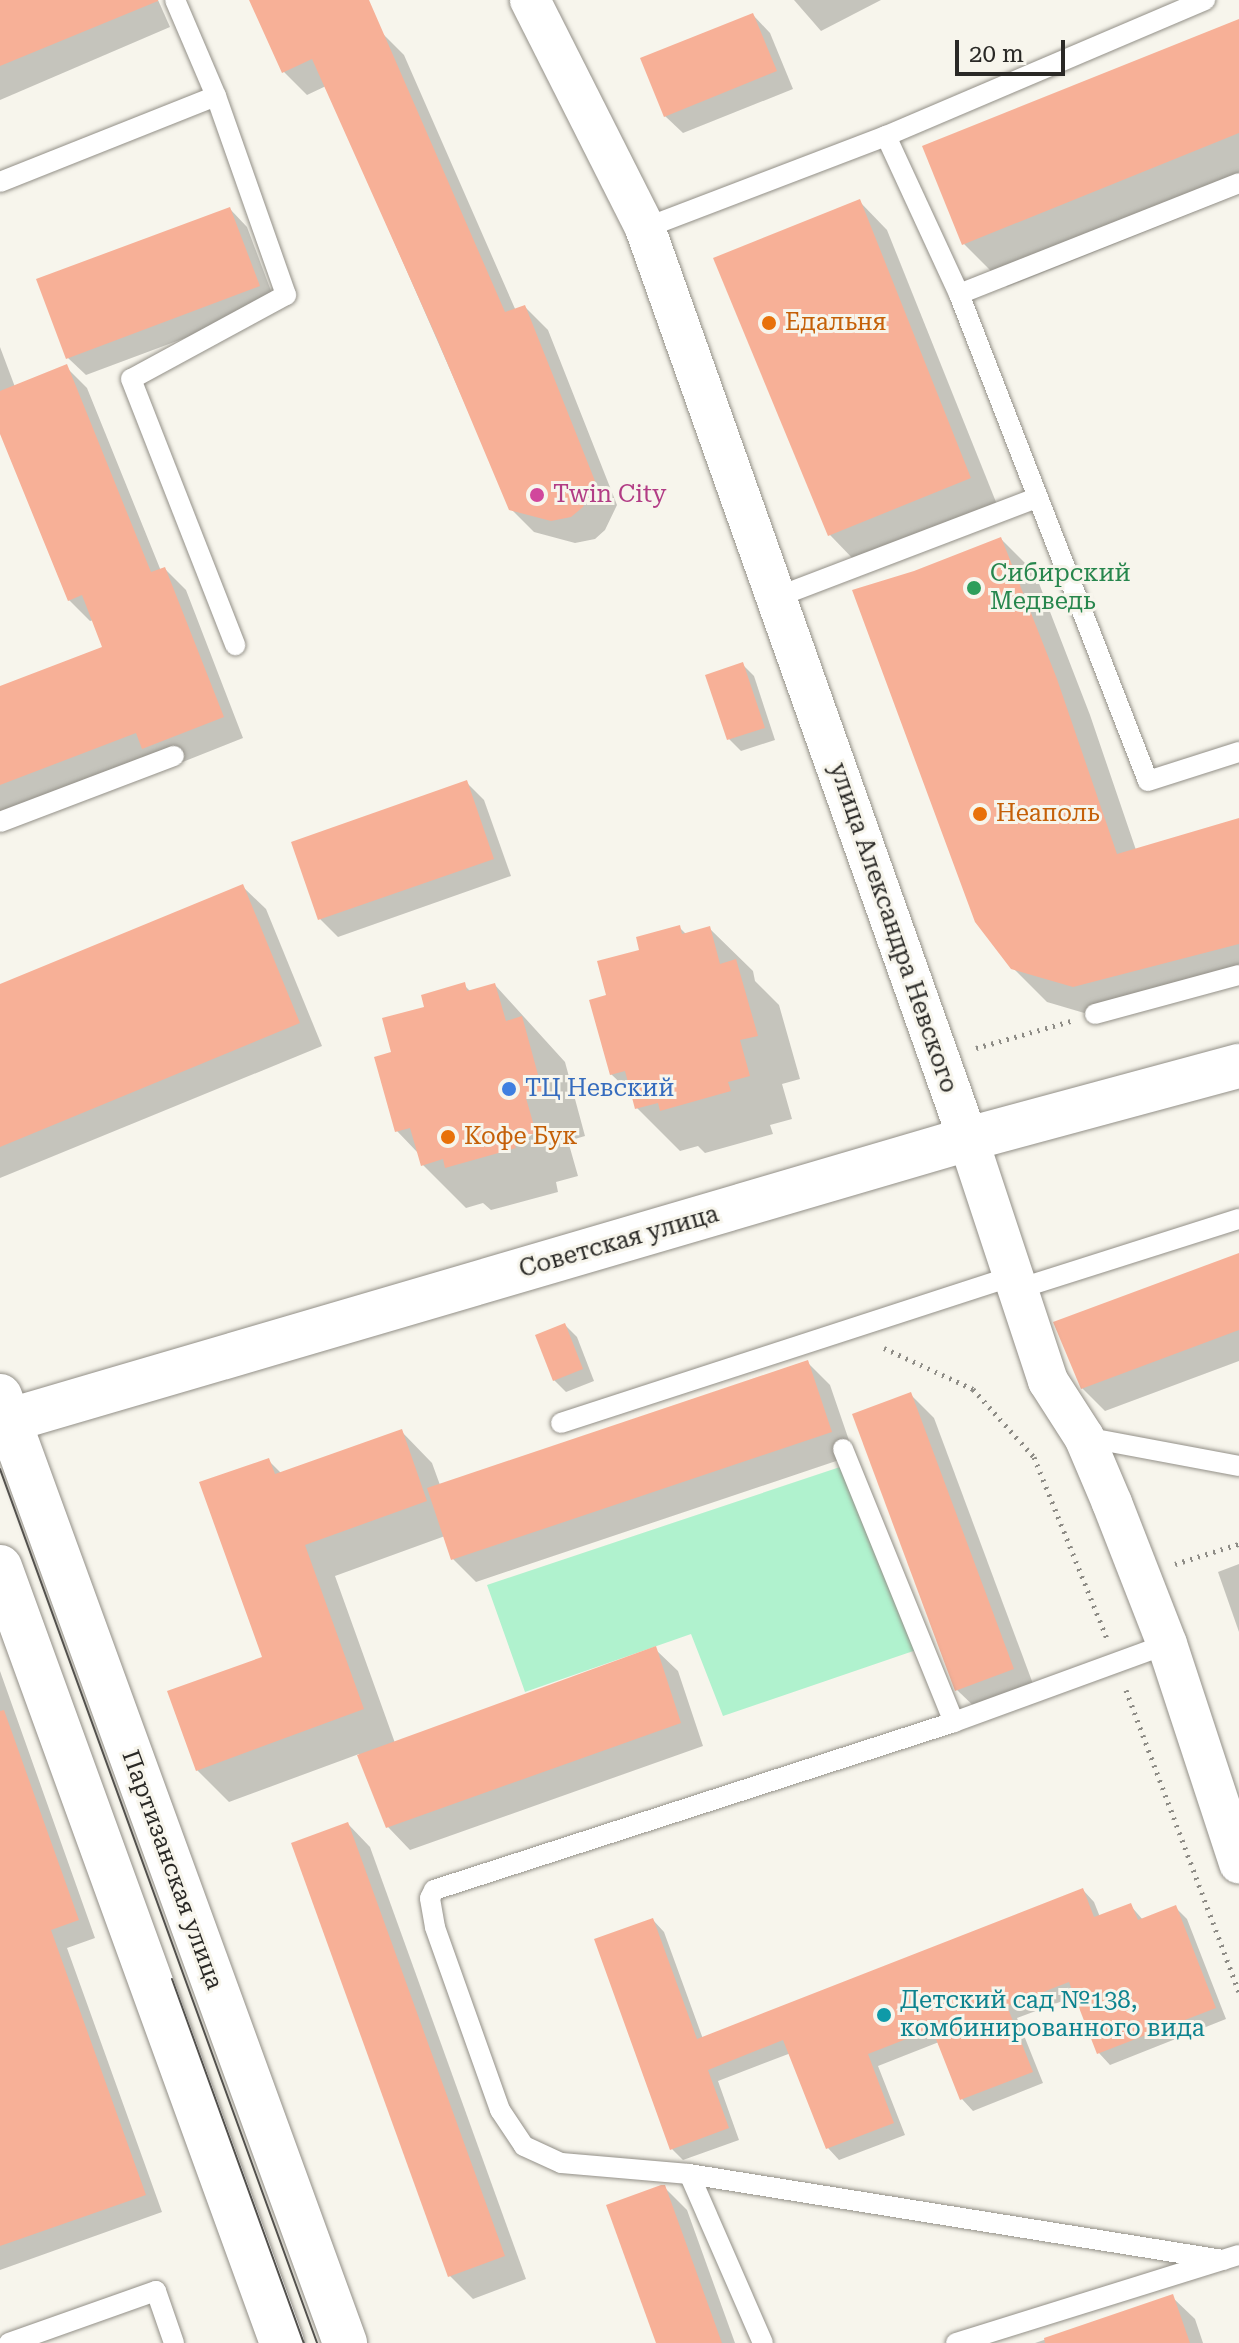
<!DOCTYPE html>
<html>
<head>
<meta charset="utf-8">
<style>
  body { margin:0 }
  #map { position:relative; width:1239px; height:2343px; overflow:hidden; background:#f7f5ec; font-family:"Roboto Serif",serif }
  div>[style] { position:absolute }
  .green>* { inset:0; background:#b0f2ce }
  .shadow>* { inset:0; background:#0003 }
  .building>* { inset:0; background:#f7b097 }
  .path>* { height:5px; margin-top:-2.5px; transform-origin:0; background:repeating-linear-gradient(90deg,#8e8c86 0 2px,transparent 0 8px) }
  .roads { filter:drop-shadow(0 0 2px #939088) drop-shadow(0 0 2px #939088) }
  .lane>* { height:20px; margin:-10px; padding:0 10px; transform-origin:10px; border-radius:10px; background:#fff }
  .street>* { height:40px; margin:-20px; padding:0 20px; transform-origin:20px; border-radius:20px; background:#fff }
  .secondary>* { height:44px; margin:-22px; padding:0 22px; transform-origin:22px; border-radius:22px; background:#fff }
  .tram>* { height:2px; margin:-1px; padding:0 1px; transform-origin:1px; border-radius:1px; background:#53514d }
  .dots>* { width:22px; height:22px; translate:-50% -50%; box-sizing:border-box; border:4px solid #f7f5ec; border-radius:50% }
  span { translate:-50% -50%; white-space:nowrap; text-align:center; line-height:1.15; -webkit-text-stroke:6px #f7f5ec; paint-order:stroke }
  .food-label { font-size:24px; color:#c56008 }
  .left { translate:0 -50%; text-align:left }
  .hotel-label { font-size:24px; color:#b23c85 }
  .leisure-label { font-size:24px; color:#27864d }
  .street-label { font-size:24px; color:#2a2926 }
  .shop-label { font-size:24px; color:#366cbe }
  .culture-label { font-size:24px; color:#0d838f }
  .scale { position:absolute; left:955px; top:40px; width:110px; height:36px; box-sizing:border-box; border:4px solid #2a2926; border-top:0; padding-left:10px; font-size:24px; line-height:28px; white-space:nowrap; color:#2a2926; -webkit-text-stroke:6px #f7f5ec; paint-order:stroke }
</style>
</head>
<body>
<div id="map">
  <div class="green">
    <i style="clip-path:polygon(858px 1461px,928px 1646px,723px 1716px,691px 1634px,525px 1692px,487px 1585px)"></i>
  </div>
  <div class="shadow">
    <i style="clip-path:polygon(0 0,158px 0,170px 27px,0 100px)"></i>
    <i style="clip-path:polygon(251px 0,362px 0,381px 32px,404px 55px,516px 311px,525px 307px,548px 330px,617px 505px,605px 530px,595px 539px,575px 543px,534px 532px,511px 509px,326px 86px,307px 95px,284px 72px)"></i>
    <i style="clip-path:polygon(794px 0,881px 0,821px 31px)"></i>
    <i style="clip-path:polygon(753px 15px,770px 33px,793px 89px,683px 133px,665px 116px)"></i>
    <i style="clip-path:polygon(1239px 21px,1239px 194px,1007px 287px,964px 244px)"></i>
    <i style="clip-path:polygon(859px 201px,887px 230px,998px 507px,858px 564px,830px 535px,716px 259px)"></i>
    <i style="clip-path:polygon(230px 209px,247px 227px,276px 304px,86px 375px,68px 358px)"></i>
    <i style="clip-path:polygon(0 347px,15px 387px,66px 367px,87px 388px,161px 571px,165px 569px,186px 590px,243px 738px,165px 769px,0 814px,0 689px,105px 648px,94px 620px,90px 621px,69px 600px,0 429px)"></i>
    <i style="clip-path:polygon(1001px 539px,1035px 573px,1090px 715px,1136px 850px,1239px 820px,1239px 985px,1108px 1020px,1047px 1002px,1013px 968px,915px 572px)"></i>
    <i style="clip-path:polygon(742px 664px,754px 676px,775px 740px,741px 751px,729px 739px)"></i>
    <i style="clip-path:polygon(467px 783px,484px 800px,511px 876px,338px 937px,320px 919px)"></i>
    <i style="clip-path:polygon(243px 887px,266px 909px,322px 1046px,0 1178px,0 986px)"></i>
    <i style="clip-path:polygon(679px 927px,686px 934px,709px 928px,753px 971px,755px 981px,779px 1005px,800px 1079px,782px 1084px,792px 1119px,770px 1125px,773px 1134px,705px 1153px,698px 1146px,680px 1151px,637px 1108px,634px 1096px,611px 1074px,609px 997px,642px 951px)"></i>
    <i style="clip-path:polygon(464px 985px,471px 992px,495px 985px,565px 1062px,585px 1136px,568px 1141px,578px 1176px,556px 1182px,558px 1192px,491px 1210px,483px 1203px,466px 1208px,422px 1164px,419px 1154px,397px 1131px,394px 1053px,427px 1008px)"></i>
    <i style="clip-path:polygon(1239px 1255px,1239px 1361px,1105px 1411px,1082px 1388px)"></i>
    <i style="clip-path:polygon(565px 1325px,577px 1337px,594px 1381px,566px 1392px,554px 1380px)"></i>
    <i style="clip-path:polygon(807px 1362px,830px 1385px,854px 1455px,476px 1582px,453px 1559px,445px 1536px,335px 1576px,395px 1743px,655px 1649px,678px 1671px,703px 1746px,410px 1850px,388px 1827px,359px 1754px,229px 1802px,197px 1770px,265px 1659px,268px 1460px,282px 1474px,401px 1431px,432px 1463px,440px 1485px)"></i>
    <i style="clip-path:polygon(911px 1395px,934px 1418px,1036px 1692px,980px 1712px,957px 1690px)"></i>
    <i style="clip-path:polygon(1239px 1564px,1239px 1632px,1218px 1572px)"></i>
    <i style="clip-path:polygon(0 1671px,95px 1938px,67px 1948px,162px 2212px,0 2270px)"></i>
    <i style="clip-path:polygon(348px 1824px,370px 1847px,526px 2279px,473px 2299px,450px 2276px)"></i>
    <i style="clip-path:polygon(1083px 1890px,1094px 1902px,1100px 1917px,1130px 1905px,1143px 1920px,1175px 1907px,1187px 1919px,1226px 2019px,1110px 2065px,1099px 2053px,1076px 1996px,1017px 2018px,1043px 2083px,973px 2111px,962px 2099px,939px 2042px,878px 2066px,905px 2135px,839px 2160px,828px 2148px,791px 2053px,718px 2081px,739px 2140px,683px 2160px,672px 2149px,653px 1920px,664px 1932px,703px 2039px)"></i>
    <i style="clip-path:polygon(664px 2187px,687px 2210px,735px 2343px,658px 2343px)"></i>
    <i style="clip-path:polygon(1172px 2297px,1195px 2319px,1203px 2343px,1035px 2343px)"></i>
  </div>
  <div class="building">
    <i style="clip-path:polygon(0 0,158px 0,158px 1px,0 66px)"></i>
    <i style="clip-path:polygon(249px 0,369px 0,505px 312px,525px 305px,595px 481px,583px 507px,571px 517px,551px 521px,509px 510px,438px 341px,312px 59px,282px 73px)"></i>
    <i style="clip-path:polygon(753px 13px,777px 71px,664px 117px,640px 58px)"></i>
    <i style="clip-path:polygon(1239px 19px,1239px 133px,962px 245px,922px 146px)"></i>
    <i style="clip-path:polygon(860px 199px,971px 478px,828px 536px,713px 258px)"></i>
    <i style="clip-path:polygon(230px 207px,260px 286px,66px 359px,36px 279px)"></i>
    <i style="clip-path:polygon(67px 364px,151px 572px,165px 567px,224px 717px,142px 749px,136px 733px,0 785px,0 686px,102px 647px,82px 595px,68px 601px,0 434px,0 391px)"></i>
    <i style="clip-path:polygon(1001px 537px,1057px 679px,1117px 854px,1239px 818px,1239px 944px,1073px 987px,1011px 969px,975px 922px,852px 590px,914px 571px)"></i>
    <i style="clip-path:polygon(743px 662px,765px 728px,727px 740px,705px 675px)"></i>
    <i style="clip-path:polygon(467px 780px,494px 859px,318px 920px,291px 842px)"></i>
    <i style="clip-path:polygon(243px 884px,300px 1023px,0 1147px,0 984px)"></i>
    <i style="clip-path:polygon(680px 925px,682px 934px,710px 926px,720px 964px,736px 959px,758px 1036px,740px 1040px,750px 1076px,728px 1082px,731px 1091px,660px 1111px,658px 1103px,635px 1109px,625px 1071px,610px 1075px,589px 1000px,606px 995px,597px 961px,639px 950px,636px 937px)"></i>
    <i style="clip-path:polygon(465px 982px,467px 991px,495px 983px,506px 1021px,522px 1016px,543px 1093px,526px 1098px,536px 1133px,513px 1139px,516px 1148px,445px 1168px,443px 1159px,421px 1166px,410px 1128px,395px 1132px,374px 1057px,391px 1052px,382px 1018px,424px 1007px,421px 995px)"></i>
    <i style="clip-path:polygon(1239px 1253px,1239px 1330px,1081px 1389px,1053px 1322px)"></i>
    <i style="clip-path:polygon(565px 1323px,583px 1369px,553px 1381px,535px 1335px)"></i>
    <i style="clip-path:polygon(808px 1360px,832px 1432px,451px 1560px,427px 1488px)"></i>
    <i style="clip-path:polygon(911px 1392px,1014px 1669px,955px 1691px,852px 1414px)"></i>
    <i style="clip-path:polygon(402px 1429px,427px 1501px,305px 1545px,364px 1709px,196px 1771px,167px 1691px,262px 1657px,199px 1482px,269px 1458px,275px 1474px)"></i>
    <i style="clip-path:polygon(656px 1646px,681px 1723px,386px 1828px,357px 1755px)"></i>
    <i style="clip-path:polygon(4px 1710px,79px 1920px,51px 1930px,146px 2195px,0 2246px,0 1711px)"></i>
    <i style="clip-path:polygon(348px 1822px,505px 2256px,448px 2277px,291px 1843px)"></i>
    <i style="clip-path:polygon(1083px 1888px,1094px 1917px,1131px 1903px,1138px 1920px,1176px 1905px,1216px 2008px,1097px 2054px,1069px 1982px,1007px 2006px,1033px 2072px,960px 2100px,932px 2029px,868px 2054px,894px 2123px,826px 2149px,783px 2040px,708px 2070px,729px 2128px,670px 2150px,594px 1939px,653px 1918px,697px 2039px)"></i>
    <i style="clip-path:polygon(661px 2185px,665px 2185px,722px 2343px,656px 2343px,606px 2205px)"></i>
    <i style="clip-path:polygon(1173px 2294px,1190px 2343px,1045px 2343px,1044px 2338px)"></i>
  </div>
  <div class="path">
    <i style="left:976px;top:1048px;width:99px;rotate:-15.9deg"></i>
    <i style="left:884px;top:1348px;width:98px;rotate:24.7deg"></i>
    <i style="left:973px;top:1389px;width:91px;rotate:48.1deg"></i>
    <i style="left:1034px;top:1457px;width:196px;rotate:68.1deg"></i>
    <i style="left:1175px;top:1564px;width:67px;rotate:-17.4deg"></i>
    <i style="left:1126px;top:1690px;width:322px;rotate:69.5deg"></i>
  </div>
  <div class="roads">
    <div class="lane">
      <i style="left:216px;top:96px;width:211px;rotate:70.6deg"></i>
      <i style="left:286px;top:295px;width:176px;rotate:151.5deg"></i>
      <i style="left:131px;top:379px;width:286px;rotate:68.6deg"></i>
      <i style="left:886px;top:136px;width:174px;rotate:65.2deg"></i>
      <i style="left:959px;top:294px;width:522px;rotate:68.79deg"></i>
      <i style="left:1148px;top:781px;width:96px;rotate:-17.7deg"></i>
      <i style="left:0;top:182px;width:232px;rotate:-21.7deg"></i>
      <i style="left:216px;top:96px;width:104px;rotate:-113.1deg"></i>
      <i style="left:645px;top:228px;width:258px;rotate:-20.9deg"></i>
      <i style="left:886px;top:136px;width:347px;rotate:-23.1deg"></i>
      <i style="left:959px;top:294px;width:301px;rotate:-21.6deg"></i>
      <i style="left:777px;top:597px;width:277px;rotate:-20.9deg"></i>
      <i style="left:0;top:822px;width:186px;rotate:-20.8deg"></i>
      <i style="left:1095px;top:1014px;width:149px;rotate:-15.2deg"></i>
      <i style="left:1018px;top:1289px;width:232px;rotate:-17.6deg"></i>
      <i style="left:561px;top:1423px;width:476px;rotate:-18deg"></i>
      <i style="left:1084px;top:1437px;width:158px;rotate:10.6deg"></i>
      <i style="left:843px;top:1449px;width:295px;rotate:67.9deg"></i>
      <i style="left:689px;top:2174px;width:128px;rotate:-175.1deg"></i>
      <i style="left:561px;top:2163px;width:41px;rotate:-155.3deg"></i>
      <i style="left:524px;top:2146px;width:43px;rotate:-123.7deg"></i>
      <i style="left:500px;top:2110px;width:194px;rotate:-109.6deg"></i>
      <i style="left:435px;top:1927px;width:29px;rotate:-100deg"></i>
      <i style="left:430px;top:1898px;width:9px;rotate:-63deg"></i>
      <i style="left:434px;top:1890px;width:546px;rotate:-17.9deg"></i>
      <i style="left:954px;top:1722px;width:227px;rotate:-20.1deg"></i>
      <i style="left:9px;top:2343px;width:156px;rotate:-19.5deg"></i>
      <i style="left:156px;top:2291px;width:55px;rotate:70.9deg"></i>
      <i style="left:763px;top:2343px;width:184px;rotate:-113.6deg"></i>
      <i style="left:689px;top:2174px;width:541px;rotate:9.15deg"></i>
      <i style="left:956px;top:2343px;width:296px;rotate:-17.3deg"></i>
    </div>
    <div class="street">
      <i style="left:530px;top:0;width:255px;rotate:63.2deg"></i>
      <i style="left:645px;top:228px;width:967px;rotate:70.48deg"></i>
      <i style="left:968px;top:1139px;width:255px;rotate:71.7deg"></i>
      <i style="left:1048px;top:1381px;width:67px;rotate:57.3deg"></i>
      <i style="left:1084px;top:1437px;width:72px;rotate:67deg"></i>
      <i style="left:1112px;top:1503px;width:151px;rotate:68.7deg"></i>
      <i style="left:1167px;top:1644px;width:231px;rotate:71.8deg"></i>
    </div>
    <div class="secondary">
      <i style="left:0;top:1396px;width:1008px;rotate:69.98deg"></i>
      <i style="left:0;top:1423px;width:1009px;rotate:-16.35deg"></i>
      <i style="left:968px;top:1139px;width:281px;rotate:-15.1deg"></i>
      <i style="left:0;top:1567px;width:826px;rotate:70.03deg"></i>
    </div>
  </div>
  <div class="tram">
    <i style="left:0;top:1469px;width:930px;rotate:70.06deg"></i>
    <i style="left:172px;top:1979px;width:387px;rotate:70.1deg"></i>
  </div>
  <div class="dots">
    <i style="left:769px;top:323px;background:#e8710a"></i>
    <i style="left:537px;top:495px;background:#d1479c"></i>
    <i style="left:974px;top:588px;background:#2e9e5b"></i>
    <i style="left:980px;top:814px;background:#e8710a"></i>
    <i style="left:509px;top:1089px;background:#3f7fe0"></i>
    <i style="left:448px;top:1137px;background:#e8710a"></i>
    <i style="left:884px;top:2015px;background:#0f9aa8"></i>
  </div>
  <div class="food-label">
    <span class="left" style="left:785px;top:323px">Едальня</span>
    <span class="left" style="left:996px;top:814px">Неаполь</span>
    <span class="left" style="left:464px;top:1137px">Кофе Бук</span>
  </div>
  <div class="hotel-label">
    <span class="left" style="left:553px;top:495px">Twin Сity</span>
  </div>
  <div class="leisure-label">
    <span class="left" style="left:990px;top:588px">Сибирский<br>Медведь</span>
  </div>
  <div class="street-label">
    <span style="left:893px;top:928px;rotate:71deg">улица Александра Невского</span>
    <span style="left:619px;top:1242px;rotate:-16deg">Советская улица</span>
    <span style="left:172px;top:1870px;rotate:70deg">Партизанская улица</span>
  </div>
  <div class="shop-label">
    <span class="left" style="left:525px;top:1089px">ТЦ Невский</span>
  </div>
  <div class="culture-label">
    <span class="left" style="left:900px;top:2015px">Детский сад №138,<br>комбинированного вида</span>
  </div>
  <div class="scale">20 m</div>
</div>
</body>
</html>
